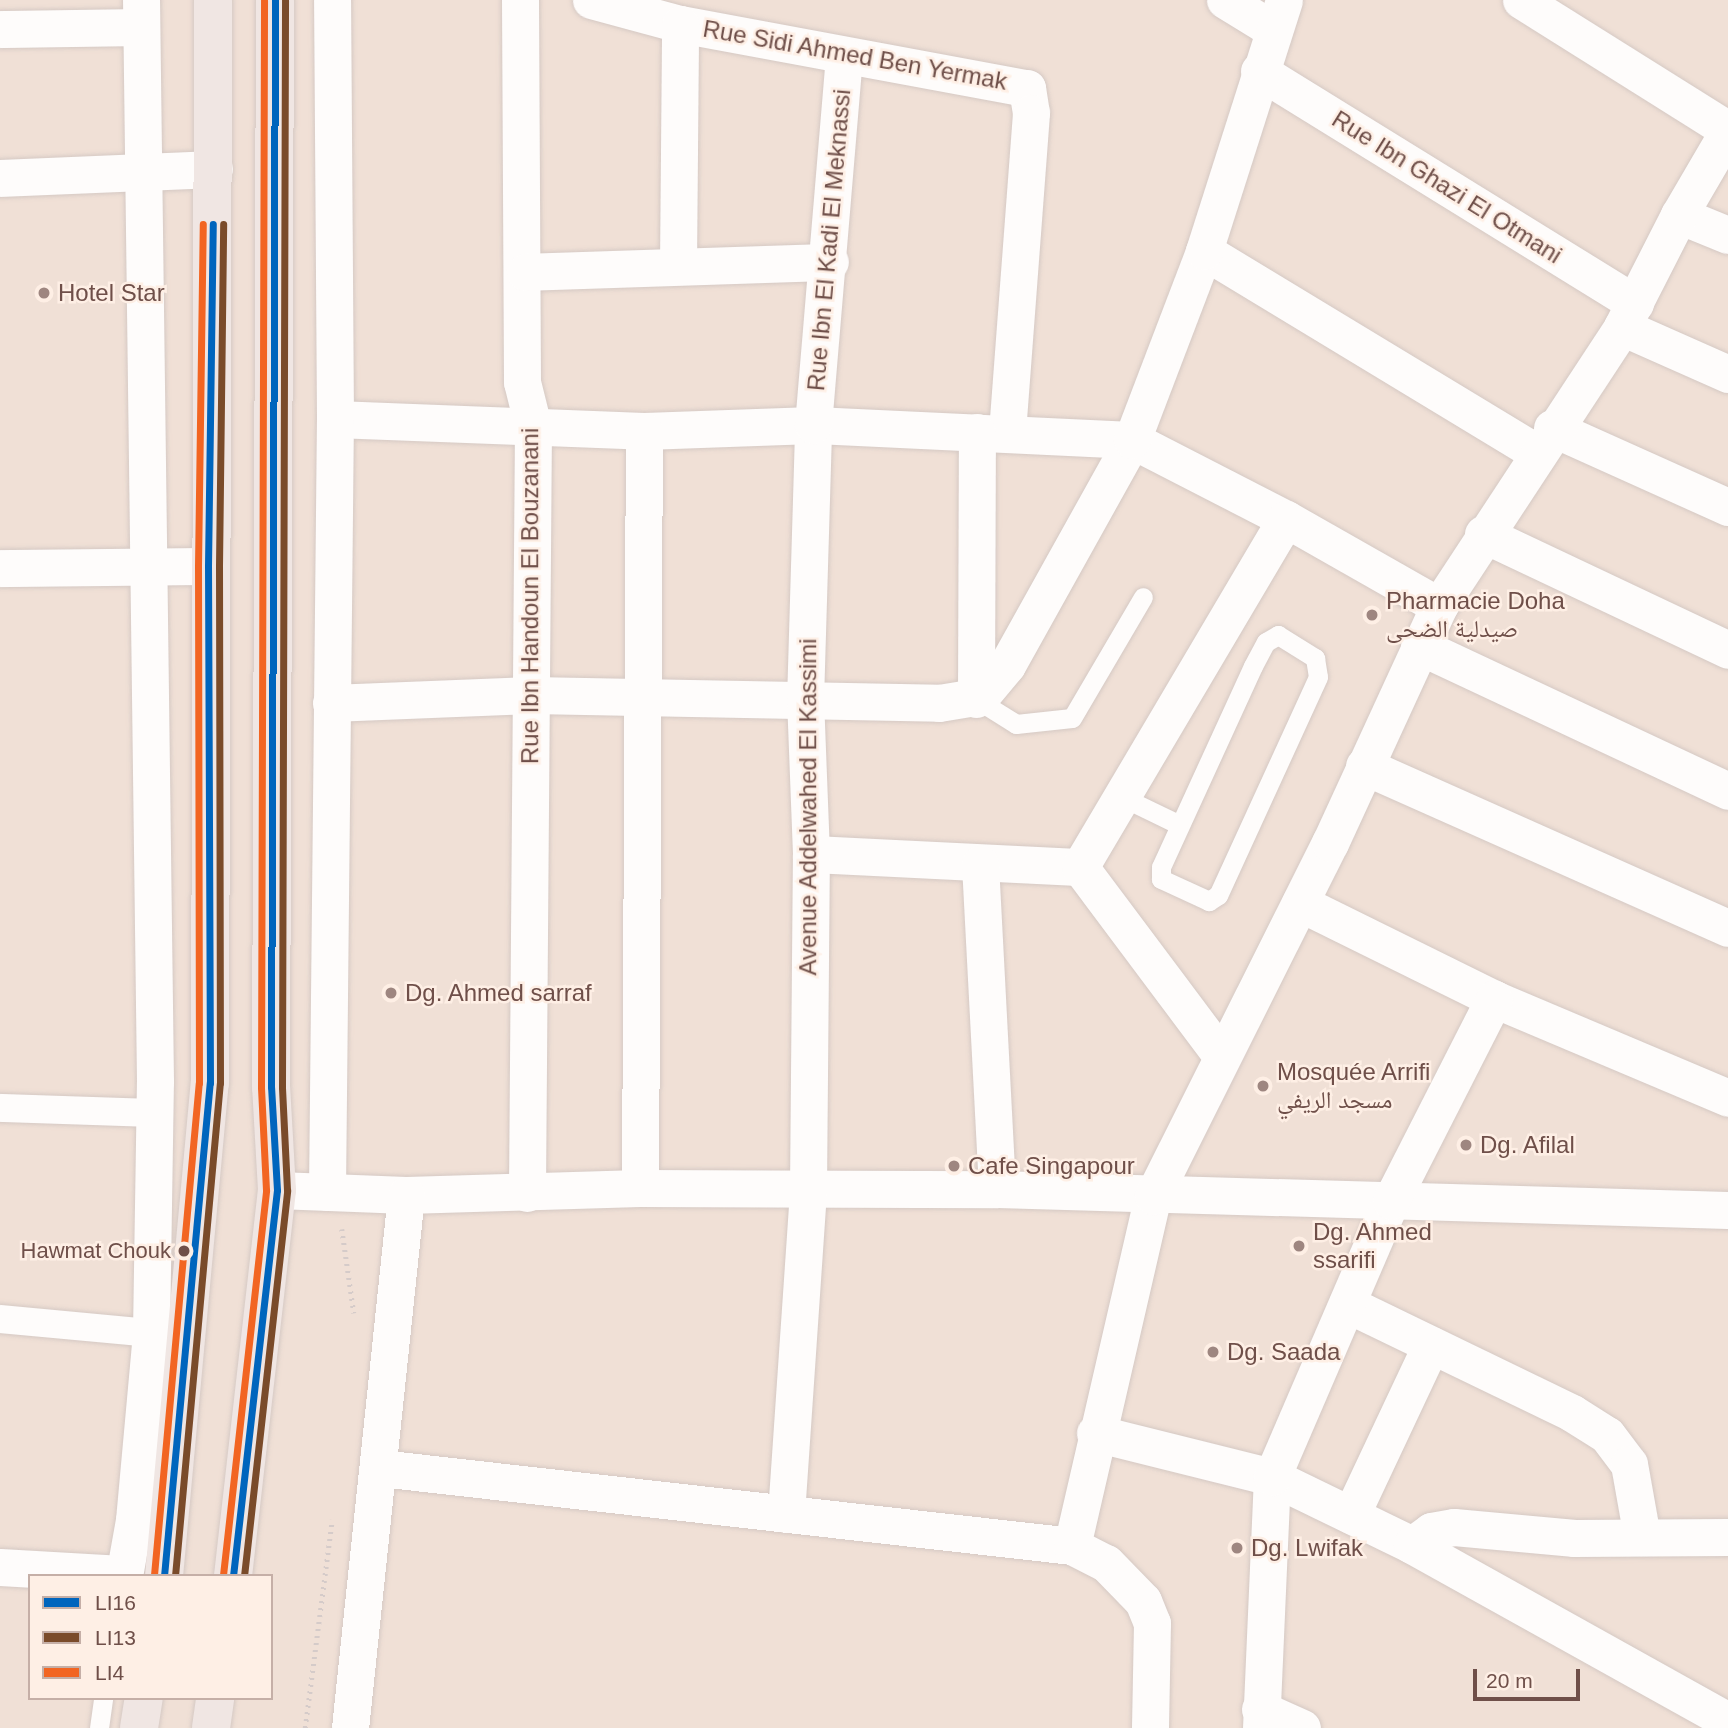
<!DOCTYPE html>
<html>
<head>
<meta charset="utf-8">
<style>
  body { margin:0 }
  #map { position:relative; width:1728px; height:1728px; overflow:hidden; background:#f5ece6; font-family:Helvetica,"Noto Naskh Arabic",sans-serif }
  div>[style] { position:absolute }
  .residential>* { inset:0; background:#f0e0d6 }
  .path>* { height:4.5px; margin-top:-2.25px; transform-origin:0; background:repeating-linear-gradient(90deg,#d5cbc9 0 2px,transparent 0 7px) }
  .roads { filter:drop-shadow(0 0 2px #d5c9c4) drop-shadow(0 0 2px #d5c9c4) }
  .service>* { height:19px; margin:-9.5px; padding:0 9.5px; transform-origin:9.5px; border-radius:9.5px; background:#fefcfb }
  .pedestrian>* { height:28px; margin:-14px; padding:0 14px; transform-origin:14px; border-radius:14px; background:#fefcfb }
  .minor>* { height:37px; margin:-18.5px; padding:0 18.5px; transform-origin:18.5px; border-radius:18.5px; background:#fefcfb }
  .trunk>* { height:38px; margin:-19px; padding:0 19px; transform-origin:19px; border-radius:19px; background:#f0e6e3 }
  .bus-1>* { height:7px; margin:-3.5px; padding:0 3.5px; transform-origin:3.5px; border-radius:3.5px; background:#0065bd }
  .bus-2>* { height:7px; margin:-3.5px; padding:0 3.5px; transform-origin:3.5px; border-radius:3.5px; background:#7a4b2a }
  .bus-3>* { height:7px; margin:-3.5px; padding:0 3.5px; transform-origin:3.5px; border-radius:3.5px; background:#f26522 }
  .dots>* { width:19px; height:19px; translate:-50% -50%; box-sizing:border-box; border:4px solid #feefe5; border-radius:50% }
  span { translate:-50% -50%; white-space:nowrap; text-align:center; line-height:1.15; -webkit-text-stroke:5px #feefe5; paint-order:stroke }
  .bus-label { font-size:22px; color:#6f4f49 }
  .right { translate:-100% -50%; text-align:right }
  .street-label { font-size:24px; color:#6f4f49 }
  .poi-label { font-size:24px; color:#6f4f49 }
  .left { translate:0 -50%; text-align:left }
  .legend { position:absolute; left:28px; top:1574px; width:245px; height:126px; box-sizing:border-box; background:#feefe5; border:2px solid #c5afa7; margin:0; padding:9px 12px; list-style:none; font-size:21px; color:#6f4f49 }
  .legend li { display:flex; align-items:center; gap:14px; height:35px }
  .legend b { width:35px; border:2px solid #c5afa7 }
  .scale { position:absolute; left:1473px; top:1669px; width:107px; height:32px; box-sizing:border-box; border:4px solid #6f4f49; border-top:0; padding-left:9px; font-size:21px; line-height:24px; white-space:nowrap; color:#6f4f49; -webkit-text-stroke:5px #feefe5; paint-order:stroke }
</style>
</head>
<body>
<div id="map">
  <div class="residential">
    <i style="clip-path:polygon(evenodd,0 0,1728px 0,1728px 1728px,0 1728px,0 0,30px 1576px,271px 1576px,271px 1698px,30px 1698px,30px 1576px)"></i>
  </div>
  <div class="path">
    <i style="left:342px;top:1229px;width:85px;rotate:81.9deg"></i>
    <i style="left:305px;top:1728px;width:210px;rotate:-82.6deg"></i>
  </div>
  <div class="roads">
    <div class="service">
      <i style="left:1278px;top:635px;width:44px;rotate:31.9deg"></i>
      <i style="left:1315px;top:658px;width:19px;rotate:81deg"></i>
      <i style="left:1318px;top:677px;width:240px;rotate:114.6deg"></i>
      <i style="left:1218px;top:895px;width:11px;rotate:146deg"></i>
      <i style="left:1209px;top:901px;width:53px;rotate:-155.4deg"></i>
      <i style="left:1161px;top:879px;width:12px;rotate:-90deg"></i>
      <i style="left:1161px;top:867px;width:221px;rotate:-65.4deg"></i>
      <i style="left:1253px;top:666px;width:27px;rotate:-62deg"></i>
      <i style="left:1266px;top:642px;width:14px;rotate:-30deg"></i>
      <i style="left:976px;top:699px;width:47px;rotate:32deg"></i>
      <i style="left:1016px;top:724px;width:56px;rotate:-6.1deg"></i>
      <i style="left:1072px;top:718px;width:140px;rotate:-59.6deg"></i>
      <i style="left:1122px;top:797px;width:64px;rotate:25.8deg"></i>
      <i style="left:99px;top:1728px;width:30px;rotate:-82deg"></i>
    </div>
    <div class="pedestrian">
      <i style="left:0;top:1108px;width:154px;rotate:1.9deg"></i>
      <i style="left:0;top:1319px;width:152px;rotate:5.3deg"></i>
    </div>
    <div class="minor">
      <i style="left:520px;top:0;width:382px;rotate:89.7deg"></i>
      <i style="left:522px;top:382px;width:45px;rotate:76deg"></i>
      <i style="left:533px;top:426px;width:767px;rotate:90.45deg"></i>
      <i style="left:591px;top:0;width:92px;rotate:15.1deg"></i>
      <i style="left:680px;top:24px;width:353px;rotate:10.5deg"></i>
      <i style="left:1027px;top:88px;width:25px;rotate:81deg"></i>
      <i style="left:1031px;top:113px;width:320px;rotate:94.3deg"></i>
      <i style="left:1225px;top:0;width:57px;rotate:31.5deg"></i>
      <i style="left:1521px;top:0;width:244px;rotate:32.1deg"></i>
      <i style="left:0;top:29px;width:141px;rotate:-0.8deg"></i>
      <i style="left:1259px;top:71px;width:442px;rotate:31.7deg"></i>
      <i style="left:0;top:178px;width:214px;rotate:-2.4deg"></i>
      <i style="left:1679px;top:215px;width:53px;rotate:22.2deg"></i>
      <i style="left:1204px;top:251px;width:388px;rotate:31.2deg"></i>
      <i style="left:678px;top:266px;width:242px;rotate:-89.5deg"></i>
      <i style="left:525px;top:272px;width:305px;rotate:-1.9deg"></i>
      <i style="left:1622px;top:327px;width:116px;rotate:23.9deg"></i>
      <i style="left:335px;top:419px;width:309px;rotate:2.2deg"></i>
      <i style="left:644px;top:431px;width:169px;rotate:-2deg"></i>
      <i style="left:813px;top:425px;width:319px;rotate:2.7deg"></i>
      <i style="left:1132px;top:440px;width:173px;rotate:27.2deg"></i>
      <i style="left:1286px;top:519px;width:176px;rotate:29.6deg"></i>
      <i style="left:1552px;top:428px;width:193px;rotate:24.2deg"></i>
      <i style="left:1483px;top:534px;width:271px;rotate:25.3deg"></i>
      <i style="left:0;top:568px;width:208px;rotate:-0.6deg"></i>
      <i style="left:1419px;top:646px;width:341px;rotate:25.1deg"></i>
      <i style="left:976px;top:699px;width:267px;rotate:-89.8deg"></i>
      <i style="left:331px;top:703px;width:200px;rotate:-2.3deg"></i>
      <i style="left:531px;top:695px;width:408px;rotate:1.1deg"></i>
      <i style="left:939px;top:703px;width:43px;rotate:-9.5deg"></i>
      <i style="left:981px;top:696px;width:40px;rotate:-50deg"></i>
      <i style="left:1007px;top:665px;width:257px;rotate:-60.9deg"></i>
      <i style="left:1132px;top:440px;width:202px;rotate:-69.1deg"></i>
      <i style="left:1204px;top:251px;width:263px;rotate:-72.3deg"></i>
      <i style="left:1364px;top:766px;width:398px;rotate:24deg"></i>
      <i style="left:811px;top:854px;width:269px;rotate:2.8deg"></i>
      <i style="left:1080px;top:867px;width:404px;rotate:-59.4deg"></i>
      <i style="left:980px;top:864px;width:325px;rotate:87deg"></i>
      <i style="left:1080px;top:867px;width:237px;rotate:53.2deg"></i>
      <i style="left:1300px;top:903px;width:216px;rotate:26.3deg"></i>
      <i style="left:1494px;top:999px;width:254px;rotate:22.9deg"></i>
      <i style="left:640px;top:1188px;width:757px;rotate:-89.7deg"></i>
      <i style="left:277px;top:1190px;width:129px;rotate:2.2deg"></i>
      <i style="left:406px;top:1195px;width:234px;rotate:-1.7deg"></i>
      <i style="left:640px;top:1188px;width:357px;rotate:0.2deg"></i>
      <i style="left:997px;top:1189px;width:731px;rotate:1.65deg"></i>
      <i style="left:327px;top:1192px;width:773px;rotate:-89.41deg"></i>
      <i style="left:335px;top:419px;width:419px;rotate:-90.4deg"></i>
      <i style="left:1347px;top:1304px;width:250px;rotate:25.8deg"></i>
      <i style="left:1572px;top:1413px;width:41px;rotate:32.2deg"></i>
      <i style="left:1607px;top:1435px;width:36px;rotate:53deg"></i>
      <i style="left:1629px;top:1464px;width:74px;rotate:79.9deg"></i>
      <i style="left:1095px;top:1433px;width:182px;rotate:14deg"></i>
      <i style="left:1272px;top:1477px;width:156px;rotate:25.9deg"></i>
      <i style="left:1412px;top:1545px;width:362px;rotate:29.1deg"></i>
      <i style="left:380px;top:1468px;width:696px;rotate:6.43deg"></i>
      <i style="left:1072px;top:1546px;width:38px;rotate:27deg"></i>
      <i style="left:1106px;top:1563px;width:53px;rotate:45.8deg"></i>
      <i style="left:1143px;top:1601px;width:24px;rotate:68deg"></i>
      <i style="left:1152px;top:1623px;width:105px;rotate:91.1deg"></i>
      <i style="left:786px;top:1514px;width:325px;rotate:-86.1deg"></i>
      <i style="left:808px;top:1190px;width:336px;rotate:-89.5deg"></i>
      <i style="left:811px;top:854px;width:153px;rotate:-92.2deg"></i>
      <i style="left:805px;top:701px;width:276px;rotate:-88.3deg"></i>
      <i style="left:813px;top:425px;width:370px;rotate:-85.2deg"></i>
      <i style="left:1351px;top:1515px;width:188px;rotate:-64.8deg"></i>
      <i style="left:1412px;top:1545px;width:24px;rotate:-36deg"></i>
      <i style="left:1431px;top:1531px;width:23px;rotate:-10deg"></i>
      <i style="left:1454px;top:1527px;width:121px;rotate:5.2deg"></i>
      <i style="left:1574px;top:1538px;width:154px;rotate:-0.4deg"></i>
      <i style="left:1072px;top:1546px;width:359px;rotate:-77deg"></i>
      <i style="left:1153px;top:1196px;width:395px;rotate:-63.4deg"></i>
      <i style="left:1330px;top:843px;width:261px;rotate:-65.3deg"></i>
      <i style="left:1439px;top:606px;width:334px;rotate:-56.7deg"></i>
      <i style="left:1622px;top:327px;width:126px;rotate:-63deg"></i>
      <i style="left:1679px;top:215px;width:97px;rotate:-59.7deg"></i>
      <i style="left:0;top:1567px;width:122px;rotate:3.3deg"></i>
      <i style="left:124px;top:1576px;width:57px;rotate:-79.9deg"></i>
      <i style="left:134px;top:1520px;width:188px;rotate:-84.8deg"></i>
      <i style="left:151px;top:1333px;width:251px;rotate:-89.1deg"></i>
      <i style="left:155px;top:1082px;width:1082px;rotate:-90.74deg"></i>
      <i style="left:1260px;top:1709px;width:46px;rotate:24.3deg"></i>
      <i style="left:350px;top:1728px;width:536px;rotate:-84deg"></i>
      <i style="left:1261px;top:1728px;width:251px;rotate:-87.5deg"></i>
      <i style="left:1272px;top:1477px;width:301px;rotate:-66.7deg"></i>
      <i style="left:1391px;top:1201px;width:227px;rotate:-63deg"></i>
    </div>
    <div class="trunk">
      <i style="left:164px;top:1576px;width:495px;rotate:-84.7deg"></i>
      <i style="left:210px;top:1083px;width:1083px;rotate:-89.84deg"></i>
      <i style="left:233px;top:1576px;width:388px;rotate:-83.5deg"></i>
      <i style="left:277px;top:1190px;width:103px;rotate:-93.3deg"></i>
      <i style="left:271px;top:1087px;width:1087px;rotate:-89.79deg"></i>
      <i style="left:139px;top:1728px;width:30px;rotate:-81deg"></i>
      <i style="left:211px;top:1728px;width:30px;rotate:-82deg"></i>
    </div>
  </div>
  <div class="bus-1">
    <i style="left:164px;top:1576px;width:495px;rotate:-84.7deg"></i>
    <i style="left:210px;top:1083px;width:517px;rotate:-90.22deg"></i>
    <i style="left:208px;top:566px;width:342px;rotate:-89.2deg"></i>
    <i style="left:233px;top:1576px;width:388px;rotate:-83.5deg"></i>
    <i style="left:277px;top:1190px;width:103px;rotate:-93.3deg"></i>
    <i style="left:271px;top:1087px;width:1087px;rotate:-89.79deg"></i>
  </div>
  <div class="bus-2">
    <i style="left:175px;top:1576px;width:495px;rotate:-84.8deg"></i>
    <i style="left:220px;top:1083px;width:517px;rotate:-90.11deg"></i>
    <i style="left:219px;top:566px;width:342px;rotate:-89.3deg"></i>
    <i style="left:244px;top:1576px;width:388px;rotate:-83.6deg"></i>
    <i style="left:287px;top:1190px;width:103px;rotate:-92.8deg"></i>
    <i style="left:282px;top:1087px;width:1087px;rotate:-89.84deg"></i>
  </div>
  <div class="bus-3">
    <i style="left:154px;top:1575px;width:494px;rotate:-84.8deg"></i>
    <i style="left:199px;top:1083px;width:517px;rotate:-90.11deg"></i>
    <i style="left:198px;top:566px;width:342px;rotate:-89.2deg"></i>
    <i style="left:223px;top:1575px;width:387px;rotate:-83.6deg"></i>
    <i style="left:266px;top:1190px;width:103px;rotate:-92.8deg"></i>
    <i style="left:261px;top:1087px;width:1087px;rotate:-89.84deg"></i>
  </div>
  <div class="dots">
    <i style="left:44px;top:293px;background:#9e8680"></i>
    <i style="left:1372px;top:615px;background:#9e8680"></i>
    <i style="left:391px;top:993px;background:#9e8680"></i>
    <i style="left:1263px;top:1086px;background:#9e8680"></i>
    <i style="left:1466px;top:1145px;background:#9e8680"></i>
    <i style="left:954px;top:1166px;background:#9e8680"></i>
    <i style="left:1299px;top:1246px;background:#9e8680"></i>
    <i style="left:184px;top:1251px;background:#6f4f49"></i>
    <i style="left:1213px;top:1352px;background:#9e8680"></i>
    <i style="left:1237px;top:1548px;background:#9e8680"></i>
  </div>
  <div class="bus-label">
    <span class="right" style="left:171px;top:1251px">Hawmat Chouk</span>
  </div>
  <div class="street-label">
    <span style="left:855px;top:55px;rotate:10deg">Rue Sidi Ahmed Ben Yermak</span>
    <span style="left:1447px;top:187px;rotate:32deg">Rue Ibn Ghazi El Otmani</span>
    <span style="left:829px;top:240px;rotate:-85deg">Rue Ibn El Kadi El Meknassi</span>
    <span style="left:530px;top:596px;rotate:-90deg">Rue Ibn Handoun El Bouzanani</span>
    <span style="left:808px;top:807px;rotate:-90deg">Avenue Addelwahed El Kassimi</span>
  </div>
  <div class="poi-label">
    <span class="left" style="left:58px;top:293px">Hotel Star</span>
    <span class="left" style="left:1386px;top:615px">Pharmacie Doha<br>صيدلية الضحى</span>
    <span class="left" style="left:405px;top:993px">Dg. Ahmed sarraf</span>
    <span class="left" style="left:1277px;top:1086px">Mosquée Arrifi<br>مسجد الريفي</span>
    <span class="left" style="left:1480px;top:1145px">Dg. Afilal</span>
    <span class="left" style="left:968px;top:1166px">Cafe Singapour</span>
    <span class="left" style="left:1313px;top:1246px">Dg. Ahmed<br>ssarifi</span>
    <span class="left" style="left:1227px;top:1352px">Dg. Saada</span>
    <span class="left" style="left:1251px;top:1548px">Dg. Lwifak</span>
  </div>
  <ul class="legend">
  <li><b style="height:9px;background:#0065bd"></b>LI16</li>
  <li><b style="height:9px;background:#7a4b2a"></b>LI13</li>
  <li><b style="height:9px;background:#f26522"></b>LI4</li>
  </ul>
  <div class="scale">20 m</div>
</div>
</body>
</html>
